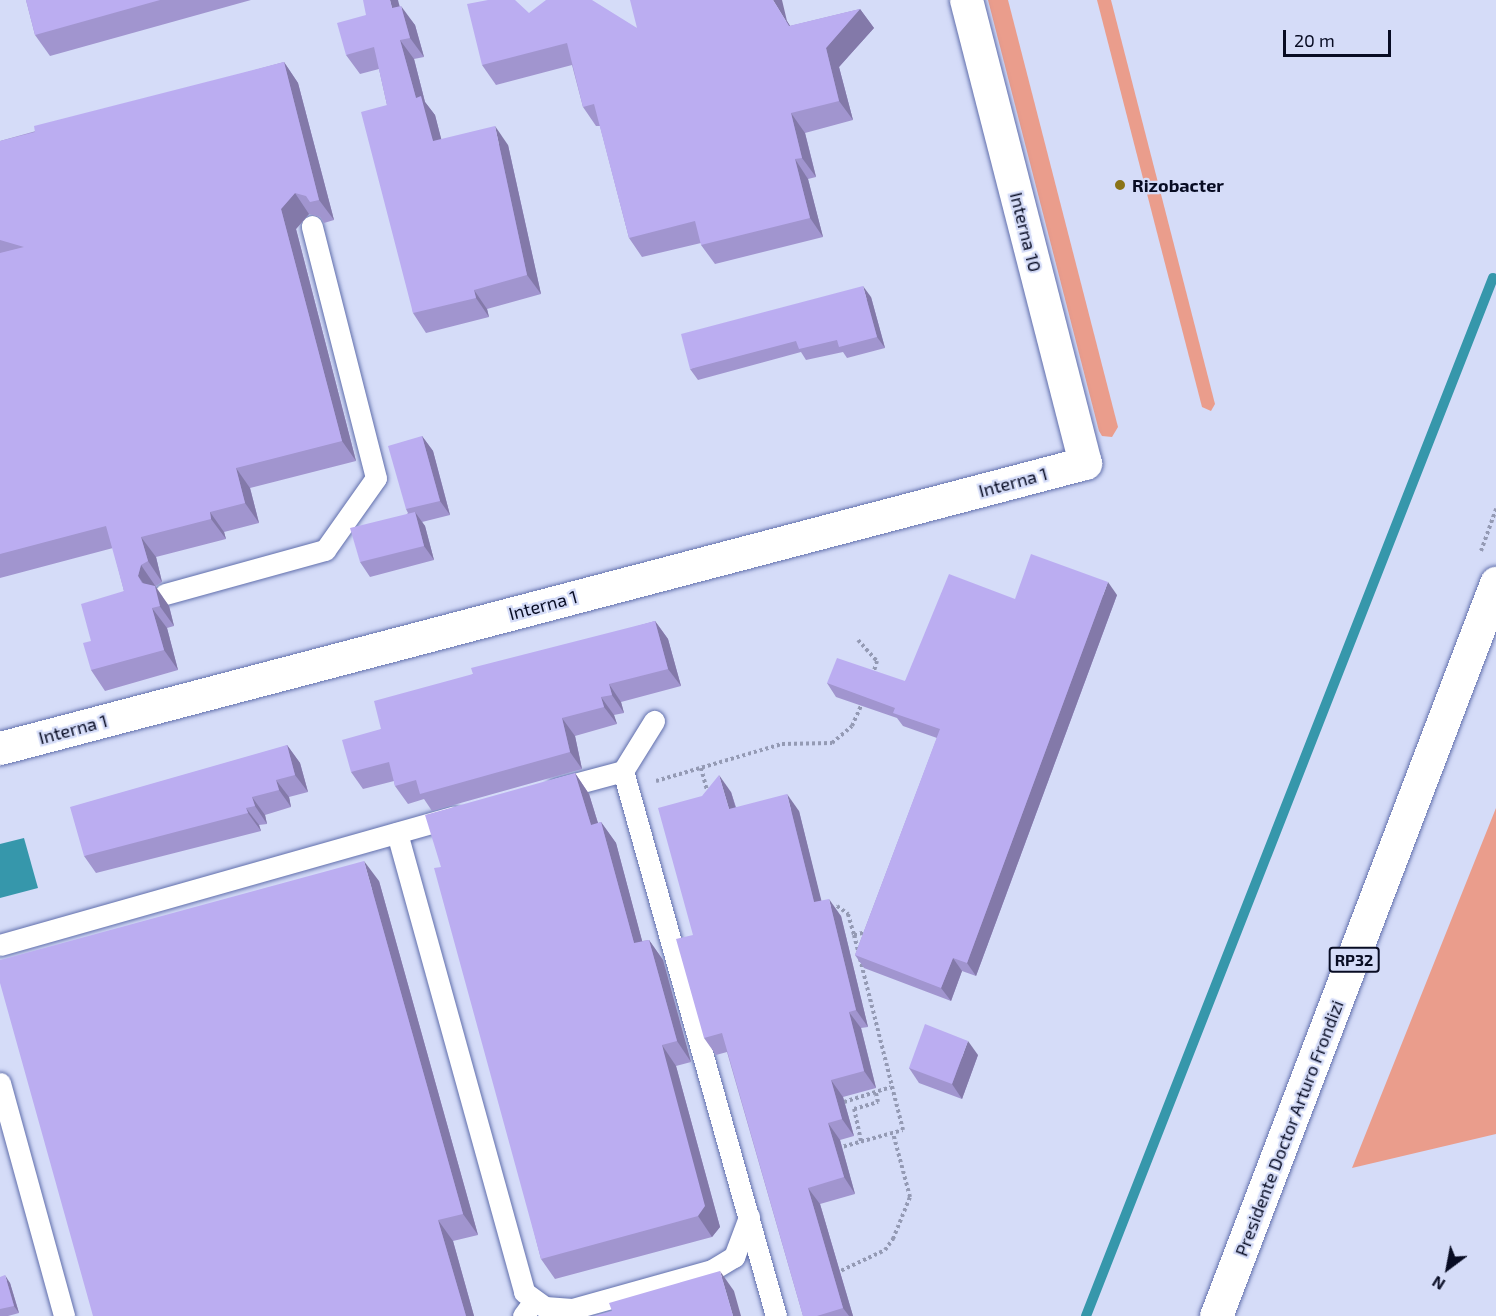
<!DOCTYPE html>
<html>
<head>
<meta charset="utf-8">
<style>
  body { margin:0 }
  #map { position:relative; width:1496px; height:1316px; overflow:hidden; background:#d5dcf8; font-family:"Exo 2",sans-serif }
  div>[style] { position:absolute }
  .green>* { inset:0; background:#ea9d8c }
  .water>* { inset:0; background:#3697ab }
  .stream>* { height:10px; margin:-5px; padding:0 5px; transform-origin:5px; border-radius:5px; background:#3697ab }
  .path>* { height:4px; margin-top:-2px; transform-origin:0; background:repeating-linear-gradient(90deg,#949ab4 0 3px,transparent 0 6px) }
  .roads { filter:drop-shadow(0 0 2px #616fac) drop-shadow(0 0 2px #616fac) }
  .lane>* { height:21px; margin:-10.5px; padding:0 10.5px; transform-origin:10.5px; border-radius:10.5px; background:#fff }
  .street>* { height:33px; margin:-16.5px; padding:0 16.5px; transform-origin:16.5px; border-radius:16.5px; background:#fff }
  .primary>* { height:33px; margin:-16.5px; padding:0 16.5px; transform-origin:16.5px; border-radius:16.5px; background:#fff }
  .wall>* { inset:0; background:#a195cf }
  .shaded-wall>* { inset:0; background:#8379a9 }
  .building>* { inset:0; background:#bbadf1 }
  .dots>* { width:16px; height:16px; translate:-50% -50%; box-sizing:border-box; border:3px solid #d5dcf8; border-radius:50% }
  span { translate:-50% -50%; white-space:nowrap; text-align:center; line-height:1.15; -webkit-text-stroke:4.5px #d5dcf8; paint-order:stroke }
  .shield-label span { padding:2px 4px; background:#d5dcf8; border:2px solid; border-radius:4px; -webkit-text-stroke-width:0 }
  .shield-label { font-size:16px; color:#080c23; font-weight:700 }
  .poi-label { font-size:18px; color:#080c23; font-weight:700 }
  .left { translate:0 -50%; text-align:left }
  .street-label { font-size:18px; color:#080c23 }
  .north { position:absolute; left:1418px; top:1238px; width:60px; height:60px; -webkit-text-stroke:4px #d5dcf8; paint-order:stroke; rotate:212deg; font-size:16px; font-weight:700; line-height:24px; text-align:center; color:#080c23 }
  .north::after { content:''; display:block; margin:auto; width:21px; height:27px; background:#080c23; clip-path:polygon(50% 0,100% 100%,50% 72%,0 100%) }
  .scale { position:absolute; left:1283px; top:30px; width:108px; height:27px; box-sizing:border-box; border:3px solid #080c23; border-top:0; padding-left:8px; font-size:18px; line-height:21px; white-space:nowrap; color:#080c23; -webkit-text-stroke:4px #d5dcf8; paint-order:stroke }
</style>
</head>
<body>
<div id="map">
  <div class="green">
    <i style="clip-path:polygon(988px 0,1008px 0,1118px 427px,1112px 437px,1102px 436px,1099px 431px)"></i>
    <i style="clip-path:polygon(1097px 0,1111px 0,1215px 404px,1211px 411px,1202px 407px)"></i>
    <i style="clip-path:polygon(1496px 808px,1496px 1134px,1352px 1168px)"></i>
  </div>
  <div class="water">
    <i style="clip-path:polygon(24px 838px,38px 888px,0 898px,0 844px)"></i>
  </div>
  <div class="stream">
    <i style="left:1086px;top:1316px;width:1115px;rotate:-68.59deg"></i>
  </div>
  <div class="path">
    <i style="left:1481px;top:551px;width:45px;rotate:-70.3deg"></i>
    <i style="left:858px;top:640px;width:28px;rotate:48deg"></i>
    <i style="left:877px;top:661px;width:14px;rotate:107deg"></i>
    <i style="left:701px;top:768px;width:27px;rotate:75deg"></i>
    <i style="left:656px;top:781px;width:131px;rotate:-16.4deg"></i>
    <i style="left:782px;top:744px;width:50px;rotate:-1.1deg"></i>
    <i style="left:832px;top:743px;width:26px;rotate:-40deg"></i>
    <i style="left:852px;top:726px;width:27px;rotate:-66deg"></i>
    <i style="left:831px;top:908px;width:6px;rotate:-18deg"></i>
    <i style="left:837px;top:906px;width:14px;rotate:36deg"></i>
    <i style="left:848px;top:914px;width:22px;rotate:74deg"></i>
    <i style="left:844px;top:1102px;width:49px;rotate:-17.7deg"></i>
    <i style="left:861px;top:1141px;width:33px;rotate:-102deg"></i>
    <i style="left:854px;top:1109px;width:25px;rotate:-16deg"></i>
    <i style="left:878px;top:1102px;width:9px;rotate:-103deg"></i>
    <i style="left:838px;top:1148px;width:67px;rotate:-15.5deg"></i>
    <i style="left:903px;top:1130px;width:201px;rotate:-104.1deg"></i>
    <i style="left:854px;top:935px;width:12px;rotate:-14deg"></i>
    <i style="left:836px;top:1273px;width:54px;rotate:-25.1deg"></i>
    <i style="left:885px;top:1250px;width:14px;rotate:-54deg"></i>
    <i style="left:893px;top:1239px;width:45px;rotate:-68deg"></i>
    <i style="left:910px;top:1197px;width:66px;rotate:-104.9deg"></i>
  </div>
  <div class="roads">
    <div class="lane">
      <i style="left:165px;top:594px;width:166px;rotate:-15.4deg"></i>
      <i style="left:325px;top:550px;width:88px;rotate:-54.7deg"></i>
      <i style="left:376px;top:478px;width:260px;rotate:-104.3deg"></i>
      <i style="left:623px;top:771px;width:566px;rotate:74.32deg"></i>
      <i style="left:556px;top:789px;width:69px;rotate:-15deg"></i>
      <i style="left:623px;top:771px;width:59px;rotate:-58.2deg"></i>
      <i style="left:397px;top:833px;width:476px;rotate:74.5deg"></i>
      <i style="left:524px;top:1292px;width:26px;rotate:36deg"></i>
      <i style="left:545px;top:1307px;width:27px;rotate:4deg"></i>
      <i style="left:572px;top:1309px;width:145px;rotate:-15.6deg"></i>
      <i style="left:712px;top:1270px;width:26px;rotate:-31deg"></i>
      <i style="left:734px;top:1257px;width:43px;rotate:-69.4deg"></i>
      <i style="left:0;top:945px;width:471px;rotate:-15.8deg"></i>
      <i style="left:0;top:1083px;width:242px;rotate:74.6deg"></i>
      <i style="left:523px;top:1316px;width:19px;rotate:-54deg"></i>
    </div>
    <div class="street">
      <i style="left:0;top:748px;width:1122px;rotate:-14.72deg"></i>
      <i style="left:1085px;top:463px;width:478px;rotate:-104.4deg"></i>
    </div>
    <div class="primary">
      <i style="left:1216px;top:1316px;width:785px;rotate:-69.09deg"></i>
    </div>
  </div>
  <div class="wall">
    <i style="clip-path:polygon(26px 0,251px 0,50px 56px,35px 35px)"></i>
    <i style="clip-path:polygon(399px 6px,415px 25px,424px 57px,414px 59px,425px 102px,435px 115px,441px 139px,508px 145px,541px 294px,487px 309px,489px 317px,426px 333px,413px 313px,387px 105px,379px 69px,360px 74px,346px 55px)"></i>
    <i style="clip-path:polygon(860px 9px,874px 28px,839px 67px,853px 120px,805px 133px,816px 177px,808px 179px,823px 237px,715px 264px,701px 245px,701px 243px,642px 257px,629px 238px,600px 126px,596px 126px,583px 107px,572px 65px,496px 85px,482px 65px,529px 13px,637px 28px,787px 21px,790px 26px)"></i>
    <i style="clip-path:polygon(284px 62px,298px 83px,334px 220px,324px 223px,320px 217px,309px 214px,296px 229px,356px 461px,250px 488px,259px 523px,224px 532px,226px 539px,156px 557px,162px 582px,156px 586px,155px 587px,169px 606px,174px 626px,167px 628px,178px 670px,105px 691px,91px 670px,91px 641px,124px 591px,113px 548px,0 578px,0 141px)"></i>
    <i style="clip-path:polygon(871px 297px,885px 348px,847px 358px,843px 352px,806px 360px,801px 352px,698px 380px,690px 369px)"></i>
    <i style="clip-path:polygon(422px 436px,433px 451px,450px 515px,422px 522px,425px 526px,434px 560px,370px 577px,360px 562px,408px 513px,406px 509px)"></i>
    <i style="clip-path:polygon(1117px 595px,976px 976px,962px 971px,951px 1001px,864px 968px,855px 955px,937px 738px,903px 726px,897px 718px,836px 697px,827px 683px,905px 681px,1015px 599px)"></i>
    <i style="clip-path:polygon(655px 621px,668px 639px,681px 686px,621px 702px,624px 713px,614px 715px,617px 724px,575px 736px,582px 769px,432px 811px,424px 799px,408px 804px,395px 786px,394px 781px,363px 789px,351px 772px,381px 729px,473px 674px)"></i>
    <i style="clip-path:polygon(287px 745px,300px 763px,308px 792px,289px 797px,291px 807px,265px 815px,267px 824px,259px 825px,261px 831px,96px 873px,84px 856px)"></i>
    <i style="clip-path:polygon(575px 773px,589px 794px,598px 823px,601px 822px,616px 843px,642px 941px,649px 940px,663px 960px,691px 1062px,676px 1066px,720px 1227px,712px 1237px,555px 1279px,541px 1259px,441px 867px)"></i>
    <i style="clip-path:polygon(731px 792px,736px 807px,799px 811px,821px 901px,841px 916px,868px 1027px,861px 1028px,876px 1088px,843px 1097px,854px 1136px,840px 1140px,855px 1194px,820px 1204px,853px 1316px,803px 1316px,727px 1052px,716px 1055px,704px 1038px)"></i>
    <i style="clip-path:polygon(379px 881px,478px 1235px,453px 1241px,474px 1316px,93px 1316px)"></i>
    <i style="clip-path:polygon(978px 1055px,962px 1099px,919px 1083px,909px 1068px)"></i>
    <i style="clip-path:polygon(0 1277px,10px 1283px,19px 1313px,8px 1316px,0 1316px)"></i>
  </div>
  <div class="shaded-wall">
    <i style="clip-path:polygon(390px 0,398px 0,405px 27px,392px 8px)"></i>
    <i style="clip-path:polygon(773px 0,782px 0,787px 21px,803px 46px,789px 26px)"></i>
    <i style="clip-path:polygon(401px 6px,415px 25px,424px 57px,410px 38px)"></i>
    <i style="clip-path:polygon(860px 9px,874px 28px,839px 67px,853px 120px,839px 101px,826px 48px)"></i>
    <i style="clip-path:polygon(400px 40px,414px 59px,425px 102px,435px 115px,447px 161px,433px 141px,416px 98px)"></i>
    <i style="clip-path:polygon(284px 62px,298px 83px,334px 220px,319px 200px)"></i>
    <i style="clip-path:polygon(791px 113px,805px 133px,816px 177px,802px 158px)"></i>
    <i style="clip-path:polygon(495px 126px,508px 145px,541px 294px,527px 275px)"></i>
    <i style="clip-path:polygon(795px 159px,808px 179px,823px 237px,810px 218px)"></i>
    <i style="clip-path:polygon(295px 193px,309px 214px,296px 229px,356px 461px,342px 441px,281px 209px)"></i>
    <i style="clip-path:polygon(863px 286px,871px 297px,885px 348px,877px 337px)"></i>
    <i style="clip-path:polygon(474px 290px,487px 309px,489px 317px,476px 298px)"></i>
    <i style="clip-path:polygon(422px 436px,433px 451px,450px 515px,440px 501px)"></i>
    <i style="clip-path:polygon(236px 468px,250px 488px,259px 523px,245px 503px)"></i>
    <i style="clip-path:polygon(210px 512px,224px 532px,226px 539px,211px 519px)"></i>
    <i style="clip-path:polygon(415px 512px,425px 526px,434px 560px,424px 546px)"></i>
    <i style="clip-path:polygon(141px 537px,156px 557px,162px 582px,148px 561px)"></i>
    <i style="clip-path:polygon(141px 565px,169px 606px,174px 626px,138px 576px)"></i>
    <i style="clip-path:polygon(1108px 582px,1117px 595px,976px 976px,967px 963px)"></i>
    <i style="clip-path:polygon(152px 608px,167px 628px,178px 670px,164px 650px)"></i>
    <i style="clip-path:polygon(655px 621px,668px 639px,681px 686px,668px 669px)"></i>
    <i style="clip-path:polygon(609px 684px,621px 702px,624px 713px,612px 695px)"></i>
    <i style="clip-path:polygon(601px 697px,614px 715px,617px 724px,604px 707px)"></i>
    <i style="clip-path:polygon(562px 718px,575px 736px,582px 769px,570px 752px)"></i>
    <i style="clip-path:polygon(287px 745px,300px 763px,308px 792px,295px 775px)"></i>
    <i style="clip-path:polygon(575px 773px,589px 794px,605px 846px,591px 825px)"></i>
    <i style="clip-path:polygon(719px 775px,731px 792px,741px 826px,729px 809px)"></i>
    <i style="clip-path:polygon(276px 780px,289px 797px,291px 807px,279px 790px)"></i>
    <i style="clip-path:polygon(787px 794px,799px 811px,826px 919px,814px 902px)"></i>
    <i style="clip-path:polygon(252px 797px,265px 815px,267px 824px,255px 806px)"></i>
    <i style="clip-path:polygon(246px 808px,259px 825px,261px 831px,248px 813px)"></i>
    <i style="clip-path:polygon(601px 822px,616px 843px,648px 963px,634px 943px)"></i>
    <i style="clip-path:polygon(364px 861px,379px 881px,478px 1235px,463px 1214px)"></i>
    <i style="clip-path:polygon(829px 899px,841px 916px,868px 1027px,856px 1010px)"></i>
    <i style="clip-path:polygon(649px 940px,663px 960px,691px 1062px,677px 1041px)"></i>
    <i style="clip-path:polygon(953px 958px,962px 971px,951px 1001px,941px 988px)"></i>
    <i style="clip-path:polygon(849px 1012px,861px 1028px,876px 1088px,864px 1071px)"></i>
    <i style="clip-path:polygon(968px 1041px,978px 1055px,962px 1099px,952px 1084px)"></i>
    <i style="clip-path:polygon(662px 1045px,676px 1066px,720px 1227px,712px 1237px,698px 1216px)"></i>
    <i style="clip-path:polygon(831px 1080px,843px 1097px,854px 1136px,842px 1119px)"></i>
    <i style="clip-path:polygon(828px 1123px,840px 1140px,855px 1194px,844px 1177px)"></i>
    <i style="clip-path:polygon(808px 1188px,820px 1204px,853px 1316px,849px 1316px,843px 1308px)"></i>
    <i style="clip-path:polygon(438px 1220px,453px 1241px,474px 1316px,466px 1316px)"></i>
    <i style="clip-path:polygon(720px 1271px,734px 1291px,741px 1316px,733px 1316px)"></i>
    <i style="clip-path:polygon(5px 1275px,10px 1283px,19px 1313px,14px 1306px)"></i>
  </div>
  <div class="building">
    <i style="clip-path:polygon(26px 0,160px 0,35px 35px)"></i>
    <i style="clip-path:polygon(363px 0,390px 0,392px 8px,401px 6px,410px 38px,400px 40px,416px 98px,421px 96px,433px 141px,495px 126px,527px 275px,474px 290px,476px 298px,413px 313px,361px 112px,387px 105px,374px 47px,346px 55px,337px 23px,366px 15px)"></i>
    <i style="clip-path:polygon(488px 0,515px 0,529px 13px,546px 0,592px 0,637px 28px,630px 0,773px 0,789px 26px,860px 9px,826px 48px,839px 101px,791px 113px,802px 158px,795px 159px,810px 218px,701px 245px,695px 221px,629px 238px,594px 104px,583px 107px,567px 43px,482px 65px,467px 4px)"></i>
    <i style="clip-path:polygon(284px 62px,319px 200px,310px 202px,306px 196px,295px 193px,281px 209px,342px 441px,236px 468px,245px 503px,210px 512px,211px 519px,141px 537px,148px 561px,141px 565px,138px 576px,142px 583px,155px 586px,160px 606px,152px 608px,164px 650px,91px 670px,83px 643px,91px 641px,81px 604px,124px 591px,106px 526px,0 554px,0 253px,24px 247px,0 240px,0 141px,35px 132px,34px 126px)"></i>
    <i style="clip-path:polygon(863px 286px,877px 337px,839px 347px,837px 340px,799px 349px,796px 341px,690px 369px,681px 334px)"></i>
    <i style="clip-path:polygon(422px 436px,440px 501px,406px 509px,388px 446px)"></i>
    <i style="clip-path:polygon(415px 512px,424px 546px,360px 562px,350px 528px)"></i>
    <i style="clip-path:polygon(1031px 554px,1108px 582px,967px 963px,953px 958px,941px 988px,855px 955px,940px 729px,893px 713px,895px 708px,827px 683px,837px 658px,905px 681px,949px 574px,1015px 599px)"></i>
    <i style="clip-path:polygon(655px 621px,668px 669px,609px 684px,612px 695px,601px 697px,604px 707px,562px 718px,570px 752px,420px 794px,416px 780px,395px 786px,389px 762px,351px 772px,342px 740px,381px 729px,374px 701px,473px 674px,471px 668px)"></i>
    <i style="clip-path:polygon(287px 745px,295px 775px,276px 780px,279px 790px,252px 797px,255px 806px,246px 808px,248px 813px,84px 856px,70px 807px)"></i>
    <i style="clip-path:polygon(575px 773px,591px 825px,601px 822px,634px 943px,649px 940px,677px 1041px,662px 1045px,705px 1206px,698px 1216px,541px 1259px,434px 868px,441px 867px,425px 815px)"></i>
    <i style="clip-path:polygon(719px 775px,729px 809px,787px 794px,814px 902px,829px 899px,856px 1010px,849px 1012px,864px 1071px,831px 1080px,842px 1119px,828px 1123px,844px 1177px,808px 1188px,843px 1308px,817px 1316px,803px 1316px,722px 1033px,704px 1038px,676px 939px,693px 935px,658px 808px,702px 796px)"></i>
    <i style="clip-path:polygon(364px 861px,463px 1214px,438px 1220px,466px 1316px,93px 1316px,0 983px,0 960px)"></i>
    <i style="clip-path:polygon(925px 1024px,968px 1041px,952px 1084px,909px 1068px)"></i>
    <i style="clip-path:polygon(720px 1271px,733px 1316px,594px 1316px,612px 1311px,609px 1303px)"></i>
    <i style="clip-path:polygon(5px 1275px,14px 1306px,0 1309px,0 1277px)"></i>
  </div>
  <div class="dots">
    <i style="left:1120px;top:185px;background:#8a7316"></i>
  </div>
  <div class="shield-label">
    <span style="left:1354px;top:960px">RP32</span>
  </div>
  <div class="poi-label">
    <span class="left" style="left:1132px;top:185px">Rizobacter</span>
  </div>
  <div class="street-label">
    <span style="left:1026px;top:232px;rotate:76deg">Interna 10</span>
    <span style="left:1013px;top:482px;rotate:-15deg">Interna 1</span>
    <span style="left:543px;top:605px;rotate:-15deg">Interna 1</span>
    <span style="left:73px;top:729px;rotate:-15deg">Interna 1</span>
    <span style="left:1289px;top:1128px;rotate:-69deg">Presidente Doctor Arturo Frondizi</span>
  </div>
  <div class="north">N</div>
  <div class="scale">20 m</div>
</div>
</body>
</html>
